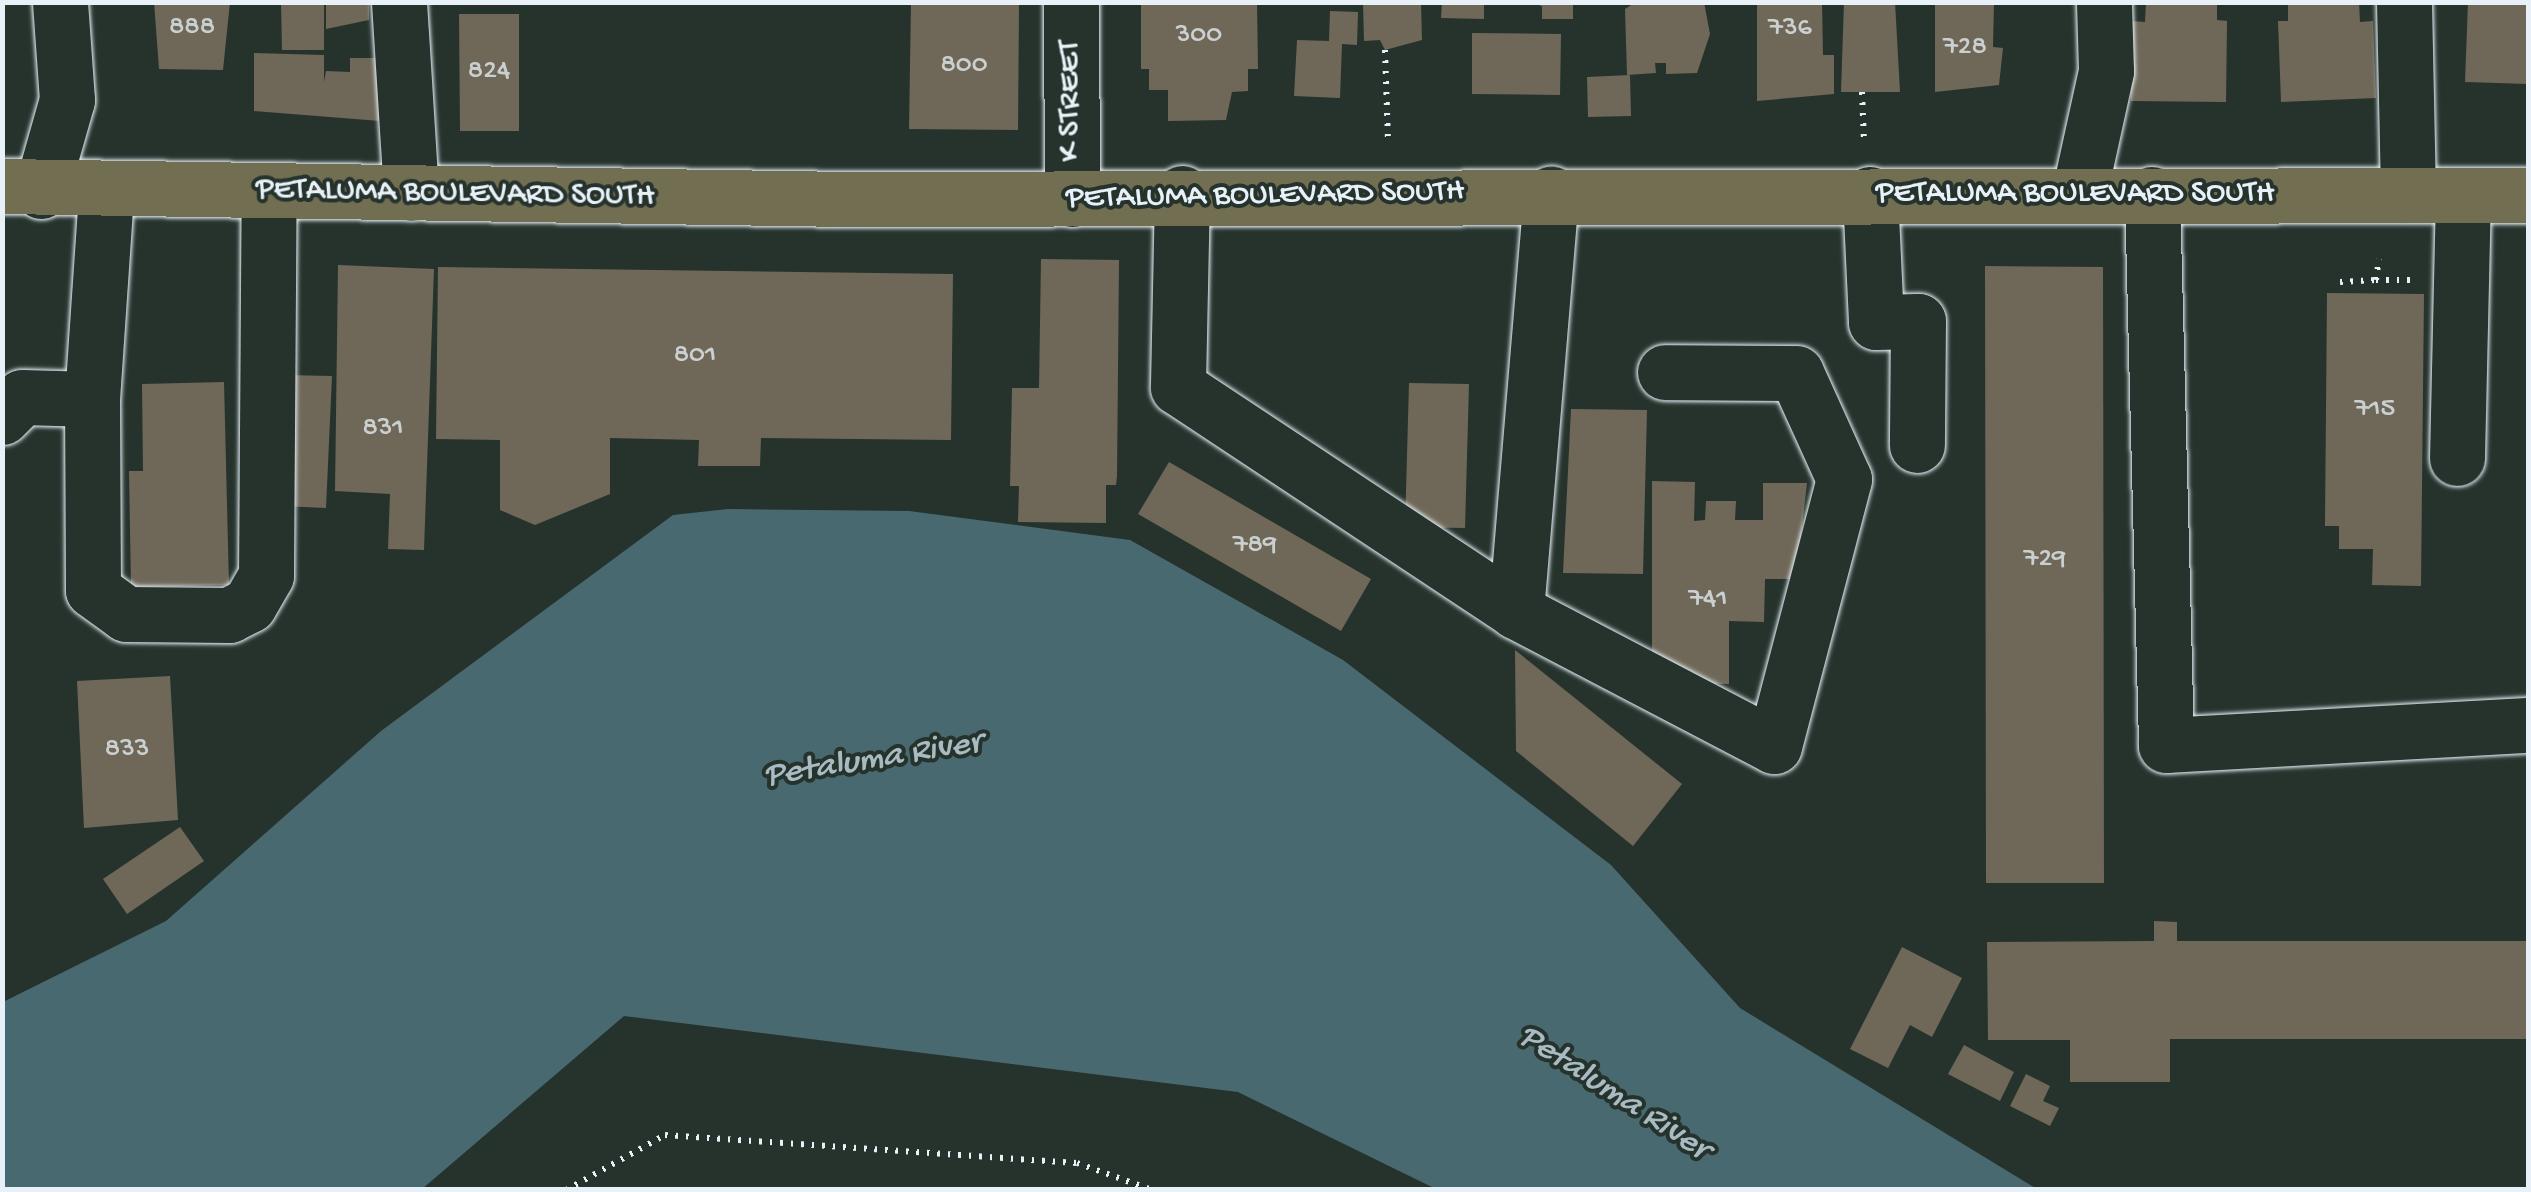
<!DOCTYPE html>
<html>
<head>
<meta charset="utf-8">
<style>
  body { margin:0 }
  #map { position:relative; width:2531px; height:1192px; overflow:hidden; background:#26332d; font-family:"Gochi Hand",sans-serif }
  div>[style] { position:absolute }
  .water>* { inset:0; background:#496970 }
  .building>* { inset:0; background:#6f6858 }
  .path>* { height:6px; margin-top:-3px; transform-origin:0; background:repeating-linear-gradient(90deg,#e8f1f8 0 2.5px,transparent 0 10.5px) }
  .roads { filter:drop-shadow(0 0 2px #e8f1f8) drop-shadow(0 0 2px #e8f1f8) }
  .minor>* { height:55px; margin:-27.5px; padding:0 27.5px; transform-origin:27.5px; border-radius:27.5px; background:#26332d }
  .major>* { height:55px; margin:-27.5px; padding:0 27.5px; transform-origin:27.5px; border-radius:27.5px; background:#726e52 }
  span { translate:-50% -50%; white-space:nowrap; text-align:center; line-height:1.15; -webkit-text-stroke:8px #26332d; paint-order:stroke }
  .number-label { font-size:28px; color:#cacfd0 }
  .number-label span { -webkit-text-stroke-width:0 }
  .street-label { font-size:32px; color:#e8f1f8 }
  .water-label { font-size:35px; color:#a8bbc2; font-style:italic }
  .frame { position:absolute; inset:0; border:5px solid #e8f1f8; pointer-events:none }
</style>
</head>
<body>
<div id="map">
  <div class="water">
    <i style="clip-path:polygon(728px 509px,909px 511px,1130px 540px,1343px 660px,1611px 865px,1740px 1008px,2037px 1189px,1436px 1189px,1238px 1092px,624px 1016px,422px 1189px,3px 1189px,3px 1002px,166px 921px,381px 731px,673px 515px)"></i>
  </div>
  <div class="building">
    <i style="clip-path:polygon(154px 2px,230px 2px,223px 70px,159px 69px)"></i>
    <i style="clip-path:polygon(281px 2px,324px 2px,324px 50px,282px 50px)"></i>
    <i style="clip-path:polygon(326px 2px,369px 2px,369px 20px,326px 29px)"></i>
    <i style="clip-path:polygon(911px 2px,1019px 2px,1018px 130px,909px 129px)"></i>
    <i style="clip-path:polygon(1141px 2px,1257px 2px,1258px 69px,1248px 69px,1248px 91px,1232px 92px,1226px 120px,1168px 121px,1168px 90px,1149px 90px,1149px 69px,1141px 69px)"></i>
    <i style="clip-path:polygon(1363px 2px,1421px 2px,1422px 40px,1385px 50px,1380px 40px,1364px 41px)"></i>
    <i style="clip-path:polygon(1442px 2px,1484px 2px,1484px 19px,1441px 18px)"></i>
    <i style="clip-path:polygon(1527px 2px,1573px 2px,1573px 19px,1542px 19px,1542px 6px)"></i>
    <i style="clip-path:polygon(1636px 2px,1704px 2px,1710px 34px,1697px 73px,1666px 74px,1666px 63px,1655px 63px,1656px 73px,1627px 75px,1625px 9px)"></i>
    <i style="clip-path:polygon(1757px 2px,1822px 2px,1823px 55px,1834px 55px,1834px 94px,1757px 101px)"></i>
    <i style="clip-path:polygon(1844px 2px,1895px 2px,1900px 92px,1841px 92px)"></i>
    <i style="clip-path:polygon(1935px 2px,1994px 2px,1993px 47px,2003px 48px,1999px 85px,1935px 92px)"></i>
    <i style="clip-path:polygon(2146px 2px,2217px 2px,2217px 20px,2227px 21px,2226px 102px,2131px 101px,2131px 21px,2145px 22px)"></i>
    <i style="clip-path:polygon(2288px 2px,2359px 2px,2360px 22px,2373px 21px,2376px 98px,2281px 102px,2278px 21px,2288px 21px)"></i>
    <i style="clip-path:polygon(2468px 2px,2528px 2px,2528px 84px,2465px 82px)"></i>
    <i style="clip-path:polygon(1330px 11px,1358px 12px,1357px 45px,1342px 44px,1340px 98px,1294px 96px,1297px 40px,1329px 41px)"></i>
    <i style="clip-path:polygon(459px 14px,519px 14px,519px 131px,460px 131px)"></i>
    <i style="clip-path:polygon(1472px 33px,1561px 34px,1560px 95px,1472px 94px)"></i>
    <i style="clip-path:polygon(254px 53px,324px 55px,324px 82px,326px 71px,350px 72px,350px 58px,381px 58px,380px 121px,254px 111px)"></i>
    <i style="clip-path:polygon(1630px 75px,1631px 116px,1588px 117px,1587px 77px)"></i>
    <i style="clip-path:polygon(1041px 259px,1119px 260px,1117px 476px,1116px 485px,1106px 485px,1106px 523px,1018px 522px,1019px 486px,1010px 486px,1012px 388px,1039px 388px)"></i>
    <i style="clip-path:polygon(338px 265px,434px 269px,424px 550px,388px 549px,390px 494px,335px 491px)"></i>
    <i style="clip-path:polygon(1985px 266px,2103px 267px,2104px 883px,1986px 883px)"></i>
    <i style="clip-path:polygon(438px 267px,953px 274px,951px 440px,761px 438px,760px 466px,698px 466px,699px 440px,610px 438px,610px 494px,535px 525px,500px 510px,500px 440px,436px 439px)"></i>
    <i style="clip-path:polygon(2327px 293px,2424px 294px,2421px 586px,2372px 585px,2373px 549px,2339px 549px,2339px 526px,2325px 526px)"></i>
    <i style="clip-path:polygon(284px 375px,332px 376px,326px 508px,282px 506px)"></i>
    <i style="clip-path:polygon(224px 382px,229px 585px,131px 587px,129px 471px,143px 471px,142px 384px)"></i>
    <i style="clip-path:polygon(1409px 383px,1469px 384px,1465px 528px,1405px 527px)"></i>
    <i style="clip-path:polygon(1571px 409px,1647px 410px,1643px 574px,1563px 573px)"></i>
    <i style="clip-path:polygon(1169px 462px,1371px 579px,1341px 631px,1138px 514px)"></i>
    <i style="clip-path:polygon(1652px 481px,1695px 482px,1694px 521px,1705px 520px,1706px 501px,1736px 501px,1735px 520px,1763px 520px,1763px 483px,1807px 483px,1796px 579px,1765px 579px,1764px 622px,1729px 621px,1729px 684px,1652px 682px)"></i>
    <i style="clip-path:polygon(1515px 650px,1682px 784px,1633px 846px,1516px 751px)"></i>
    <i style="clip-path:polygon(170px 676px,178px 820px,84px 828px,77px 681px)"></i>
    <i style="clip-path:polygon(180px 827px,204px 861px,127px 914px,103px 879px)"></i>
    <i style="clip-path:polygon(2154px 921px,2177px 922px,2177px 941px,2528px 941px,2528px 1039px,2170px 1039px,2170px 1082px,2070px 1082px,2070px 1040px,1988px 1040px,1987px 942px,2154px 941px)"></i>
    <i style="clip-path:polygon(1902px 947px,1962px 978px,1932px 1037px,1910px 1025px,1888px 1068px,1850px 1049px)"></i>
    <i style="clip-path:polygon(1964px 1045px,2014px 1072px,2000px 1101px,1948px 1074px)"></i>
    <i style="clip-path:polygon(2026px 1074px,2050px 1086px,2043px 1101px,2059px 1108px,2050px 1126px,2010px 1106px)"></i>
  </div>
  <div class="path">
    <i style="left:1385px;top:50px;width:92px;rotate:88.1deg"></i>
    <i style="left:1862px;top:92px;width:50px;rotate:87.7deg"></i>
    <i style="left:2376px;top:280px;width:38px"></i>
    <i style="left:2340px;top:282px;width:36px;rotate:-3deg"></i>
    <i style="left:2376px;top:280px;width:21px;rotate:-82deg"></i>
    <i style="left:566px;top:1190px;width:113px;rotate:-29.1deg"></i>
    <i style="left:665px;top:1135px;width:413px;rotate:3.9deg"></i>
    <i style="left:1077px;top:1163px;width:80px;rotate:19.8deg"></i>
  </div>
  <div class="roads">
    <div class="minor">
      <i style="left:399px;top:2px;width:191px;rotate:86.4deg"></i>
      <i style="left:1071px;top:2px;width:197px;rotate:89.7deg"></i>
      <i style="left:2404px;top:2px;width:193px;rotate:88.8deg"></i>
      <i style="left:41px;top:191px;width:95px;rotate:-74.1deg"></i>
      <i style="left:67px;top:100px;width:98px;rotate:-94.1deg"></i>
      <i style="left:1182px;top:193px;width:194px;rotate:91.2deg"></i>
      <i style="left:1178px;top:387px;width:405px;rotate:33.5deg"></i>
      <i style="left:1516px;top:611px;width:419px;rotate:-85.2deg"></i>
      <i style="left:1870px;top:194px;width:128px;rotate:87.3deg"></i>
      <i style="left:1876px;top:322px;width:42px;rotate:-1.4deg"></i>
      <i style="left:1918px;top:321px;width:124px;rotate:90.5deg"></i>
      <i style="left:2079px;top:194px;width:126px;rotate:-77.6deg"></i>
      <i style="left:2106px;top:71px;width:69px;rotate:-91.7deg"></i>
      <i style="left:2152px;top:194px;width:551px;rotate:88.54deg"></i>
      <i style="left:2166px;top:745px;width:363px;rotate:-3.2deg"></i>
      <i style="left:92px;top:399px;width:191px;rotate:89.7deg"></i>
      <i style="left:93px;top:590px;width:41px;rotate:36deg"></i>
      <i style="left:126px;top:614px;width:103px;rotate:0.6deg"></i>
      <i style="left:229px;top:615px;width:22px;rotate:-27deg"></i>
      <i style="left:249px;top:605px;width:34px;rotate:-60deg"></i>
      <i style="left:266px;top:575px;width:384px;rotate:-89.6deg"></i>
      <i style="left:2px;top:417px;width:28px;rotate:-45deg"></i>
      <i style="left:22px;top:397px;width:70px;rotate:1.6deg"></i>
      <i style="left:92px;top:399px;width:208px;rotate:-86.1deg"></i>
      <i style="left:2457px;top:458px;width:263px;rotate:-88.7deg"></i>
      <i style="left:1516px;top:611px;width:291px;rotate:27.6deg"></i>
      <i style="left:1774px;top:746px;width:276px;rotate:-75.3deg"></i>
      <i style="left:1844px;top:479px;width:116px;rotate:-114.4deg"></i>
      <i style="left:1796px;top:373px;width:131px;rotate:-179.6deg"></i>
    </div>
    <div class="major">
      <i style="left:2px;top:186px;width:849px;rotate:0.88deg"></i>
      <i style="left:851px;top:199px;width:1677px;rotate:-0.14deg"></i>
    </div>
  </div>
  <div class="number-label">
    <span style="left:192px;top:28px">888</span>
    <span style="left:1790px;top:29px">736</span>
    <span style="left:1199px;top:36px">300</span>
    <span style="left:1965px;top:48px">728</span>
    <span style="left:964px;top:66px">800</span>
    <span style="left:489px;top:72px">824</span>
    <span style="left:695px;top:356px">801</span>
    <span style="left:2375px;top:410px">715</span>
    <span style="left:383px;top:429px">831</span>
    <span style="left:1255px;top:546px">789</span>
    <span style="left:2045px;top:560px">729</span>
    <span style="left:1708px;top:600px">741</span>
    <span style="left:127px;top:750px">833</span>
  </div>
  <div class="street-label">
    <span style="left:1071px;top:101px;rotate:-90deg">K STREET</span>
    <span style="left:455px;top:194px;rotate:1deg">PETALUMA BOULEVARD SOUTH</span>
    <span style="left:2075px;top:194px">PETALUMA BOULEVARD SOUTH</span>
    <span style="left:1265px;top:196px;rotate:-1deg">PETALUMA BOULEVARD SOUTH</span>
  </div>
  <div class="water-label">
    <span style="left:873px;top:761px;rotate:-9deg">Petaluma River</span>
    <span style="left:1613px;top:1094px;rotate:33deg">Petaluma River</span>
  </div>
  <div class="frame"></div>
</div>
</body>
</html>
